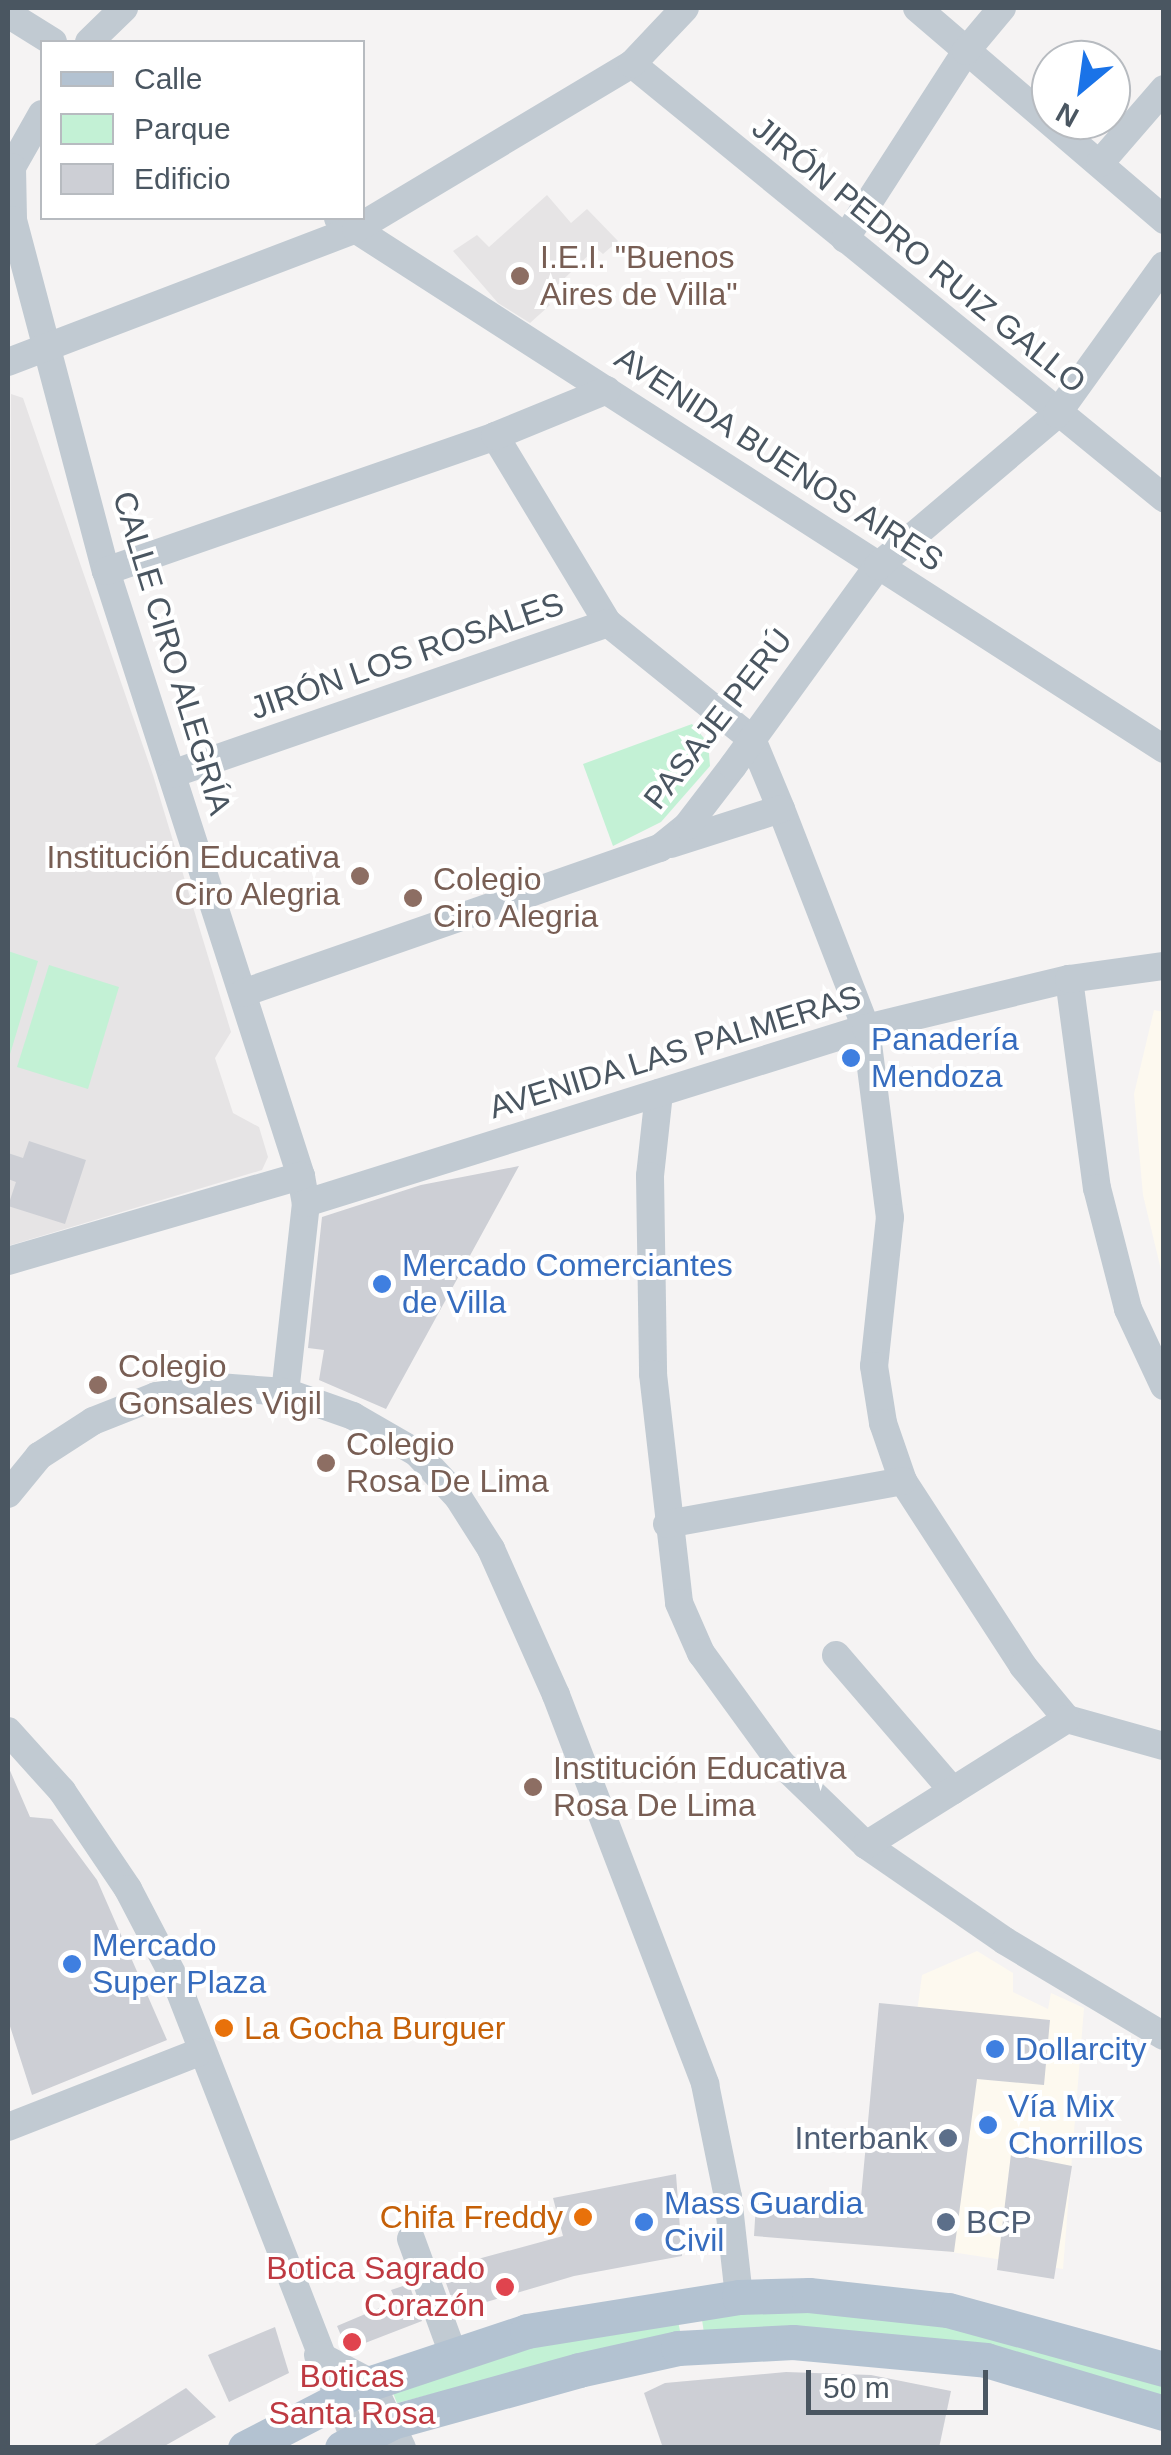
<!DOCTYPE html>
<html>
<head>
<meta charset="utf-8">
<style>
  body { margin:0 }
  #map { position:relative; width:1171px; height:2455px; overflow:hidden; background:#f5f3f3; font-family:Arial,sans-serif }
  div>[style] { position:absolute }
  .commercial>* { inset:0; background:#fdf9ef }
  .education>* { inset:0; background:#e6e4e5 }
  .green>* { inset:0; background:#c3f1d5 }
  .building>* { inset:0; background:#cdcfd5 }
  .minor>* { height:28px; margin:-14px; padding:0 14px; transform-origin:14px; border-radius:14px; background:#c1cad2 }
  .major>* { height:35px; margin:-17.5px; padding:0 17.5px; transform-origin:17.5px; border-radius:17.5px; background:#b3c2d1 }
  .dots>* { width:28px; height:28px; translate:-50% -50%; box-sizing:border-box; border:5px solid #fff; border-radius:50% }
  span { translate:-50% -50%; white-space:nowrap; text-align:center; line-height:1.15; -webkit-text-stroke:8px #fff; paint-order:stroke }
  .street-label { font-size:32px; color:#4a5661 }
  .education-label { font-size:32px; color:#785e54 }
  .left { translate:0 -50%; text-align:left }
  .right { translate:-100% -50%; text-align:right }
  .shop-label { font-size:32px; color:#366cbe }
  .food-label { font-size:32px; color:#c56008 }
  .service-label { font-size:32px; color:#4e5e75 }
  .health-label { font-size:32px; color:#be3a42 }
  .frame { position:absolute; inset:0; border:10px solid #4a5661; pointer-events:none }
  .legend { position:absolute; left:40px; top:40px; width:325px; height:180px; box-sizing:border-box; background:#fff; border:2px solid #b7bbc0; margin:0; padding:12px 18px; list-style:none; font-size:30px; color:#4a5661 }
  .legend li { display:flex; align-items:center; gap:20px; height:50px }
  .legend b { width:50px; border:2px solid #b7bbc0 }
  .north { position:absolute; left:1031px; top:40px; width:100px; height:100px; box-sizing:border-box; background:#fff; border:2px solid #b7bbc0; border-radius:50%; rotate:209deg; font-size:28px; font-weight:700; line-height:40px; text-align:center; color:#4a5661 }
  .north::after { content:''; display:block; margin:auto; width:35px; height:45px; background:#1a73e8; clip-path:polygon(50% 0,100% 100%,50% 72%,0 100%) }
  .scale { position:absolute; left:806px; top:2370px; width:182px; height:45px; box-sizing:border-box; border:5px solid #4a5661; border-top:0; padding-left:12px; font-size:30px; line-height:35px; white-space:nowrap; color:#4a5661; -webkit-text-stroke:8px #fff; paint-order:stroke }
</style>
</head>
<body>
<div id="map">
  <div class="commercial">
    <i style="clip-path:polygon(1154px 1010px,1164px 1012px,1163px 1278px,1143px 1195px,1134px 1094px)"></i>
    <i style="clip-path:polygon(977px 1951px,1013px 1973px,1013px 1992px,1048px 2009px,1051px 1993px,1084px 2008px,1063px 2269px,886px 2242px,922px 1975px)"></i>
  </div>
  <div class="education">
    <i style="clip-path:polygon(547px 195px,571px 223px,587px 209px,618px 241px,603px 254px,596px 248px,544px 298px,550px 305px,530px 323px,498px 303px,453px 251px,477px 235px,489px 247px)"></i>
    <i style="clip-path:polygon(11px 394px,23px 398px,153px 775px,231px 1032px,215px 1058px,233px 1113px,259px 1127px,268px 1157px,262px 1170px,8px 1246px)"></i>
  </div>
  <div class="green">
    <i style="clip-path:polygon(692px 724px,708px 743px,710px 766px,661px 822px,613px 846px,583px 764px)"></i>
    <i style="clip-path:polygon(8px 951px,38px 961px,8px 1061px)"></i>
    <i style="clip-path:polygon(49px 965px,119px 987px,88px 1089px,17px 1067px)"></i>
    <i style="clip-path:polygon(806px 2312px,908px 2318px,1004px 2335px,1163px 2384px,1163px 2402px,704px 2333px,701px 2313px)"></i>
    <i style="clip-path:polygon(677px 2316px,680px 2331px,397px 2403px,391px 2388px,532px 2346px)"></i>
  </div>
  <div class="building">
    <i style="clip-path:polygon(29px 1141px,86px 1160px,65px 1224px,8px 1206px,16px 1182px,8px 1179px,8px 1153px,23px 1158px)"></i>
    <i style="clip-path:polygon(519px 1166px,386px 1409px,319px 1380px,324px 1350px,308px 1348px,322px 1217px,421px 1185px)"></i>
    <i style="clip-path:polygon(8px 1766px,30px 1817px,52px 1819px,97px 1880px,167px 2040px,32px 2095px,8px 2020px)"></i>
    <i style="clip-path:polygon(879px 2003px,1050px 2020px,1044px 2085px,977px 2079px,954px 2252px,754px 2236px,756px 2203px,860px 2208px)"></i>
    <i style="clip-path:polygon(1011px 2154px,1072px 2166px,1054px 2279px,997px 2270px)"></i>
    <i style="clip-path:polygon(676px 2174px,682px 2256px,574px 2276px,456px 2311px,441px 2269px,563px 2236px,553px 2198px)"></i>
    <i style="clip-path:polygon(409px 2284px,422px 2321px,347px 2350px,337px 2326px,396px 2301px,391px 2290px)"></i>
    <i style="clip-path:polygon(275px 2327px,289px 2373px,229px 2402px,208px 2355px)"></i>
    <i style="clip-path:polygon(786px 2372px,871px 2375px,951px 2391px,939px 2448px,663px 2448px,644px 2393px,665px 2383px)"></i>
    <i style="clip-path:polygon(186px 2388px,216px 2417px,161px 2448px,90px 2448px)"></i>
  </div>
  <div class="minor">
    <i style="left:917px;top:8px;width:326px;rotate:40.6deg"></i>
    <i style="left:8px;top:14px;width:53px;rotate:31.9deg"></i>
    <i style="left:89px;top:42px;width:49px;rotate:-44.2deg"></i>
    <i style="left:632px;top:64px;width:687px;rotate:39.21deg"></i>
    <i style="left:42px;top:114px;width:61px;rotate:119.5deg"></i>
    <i style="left:12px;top:167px;width:53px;rotate:88.9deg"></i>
    <i style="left:13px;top:220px;width:363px;rotate:75.2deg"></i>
    <i style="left:106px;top:571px;width:636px;rotate:72.14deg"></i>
    <i style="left:301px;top:1176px;width:27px;rotate:80deg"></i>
    <i style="left:306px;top:1203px;width:190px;rotate:96.3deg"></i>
    <i style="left:1100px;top:163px;width:98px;rotate:-49.1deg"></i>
    <i style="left:338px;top:218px;width:982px;rotate:32.74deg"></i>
    <i style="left:845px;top:239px;width:224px;rotate:-57.2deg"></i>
    <i style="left:966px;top:51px;width:56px;rotate:-50.1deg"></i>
    <i style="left:8px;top:362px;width:373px;rotate:-20.9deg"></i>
    <i style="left:356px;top:229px;width:322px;rotate:-30.9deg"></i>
    <i style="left:632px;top:64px;width:77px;rotate:-46.6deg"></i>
    <i style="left:495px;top:436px;width:218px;rotate:58.9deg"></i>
    <i style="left:608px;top:623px;width:185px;rotate:38.9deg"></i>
    <i style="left:752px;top:739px;width:76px;rotate:67.5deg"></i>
    <i style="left:781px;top:809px;width:235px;rotate:68.8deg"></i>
    <i style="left:866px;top:1028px;width:191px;rotate:82.8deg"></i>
    <i style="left:890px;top:1217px;width:150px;rotate:96.1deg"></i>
    <i style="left:874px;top:1366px;width:58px;rotate:81deg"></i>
    <i style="left:883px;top:1423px;width:61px;rotate:71deg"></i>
    <i style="left:903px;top:1481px;width:221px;rotate:57deg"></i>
    <i style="left:1023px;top:1666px;width:69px;rotate:50.3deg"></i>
    <i style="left:1067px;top:1719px;width:101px;rotate:15.6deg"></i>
    <i style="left:106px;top:571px;width:412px;rotate:-19.1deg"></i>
    <i style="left:495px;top:436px;width:121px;rotate:-22.3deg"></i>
    <i style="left:172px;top:774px;width:461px;rotate:-19.1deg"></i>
    <i style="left:671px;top:844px;width:115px;rotate:-17.7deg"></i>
    <i style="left:1069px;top:979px;width:211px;rotate:82.4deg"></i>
    <i style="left:1097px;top:1188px;width:125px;rotate:75.6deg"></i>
    <i style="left:1128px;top:1309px;width:85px;rotate:64.9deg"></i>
    <i style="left:243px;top:993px;width:441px;rotate:-19.2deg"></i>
    <i style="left:660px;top:848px;width:35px;rotate:-39deg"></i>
    <i style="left:687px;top:826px;width:76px;rotate:-52.5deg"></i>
    <i style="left:733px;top:766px;width:247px;rotate:-54.1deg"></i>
    <i style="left:878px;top:566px;width:235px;rotate:-40.3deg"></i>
    <i style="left:1057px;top:414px;width:183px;rotate:-54.3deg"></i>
    <i style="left:659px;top:1093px;width:83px;rotate:96.2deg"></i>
    <i style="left:650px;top:1176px;width:198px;rotate:89.1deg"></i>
    <i style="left:653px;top:1374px;width:230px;rotate:83.5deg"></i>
    <i style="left:679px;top:1603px;width:55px;rotate:66.3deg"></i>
    <i style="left:701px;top:1653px;width:136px;rotate:54deg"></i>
    <i style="left:781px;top:1763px;width:118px;rotate:44deg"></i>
    <i style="left:866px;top:1845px;width:169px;rotate:34.6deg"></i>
    <i style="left:1005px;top:1941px;width:185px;rotate:30.9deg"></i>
    <i style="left:306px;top:1203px;width:587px;rotate:-17.35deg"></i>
    <i style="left:866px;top:1028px;width:209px;rotate:-13.6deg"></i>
    <i style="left:1069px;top:979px;width:96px;rotate:-7.8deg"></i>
    <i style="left:8px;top:1261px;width:305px;rotate:-16.2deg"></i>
    <i style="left:8px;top:1494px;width:49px;rotate:-50.8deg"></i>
    <i style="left:39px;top:1456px;width:64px;rotate:-32.9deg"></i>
    <i style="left:93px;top:1421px;width:68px;rotate:-21.6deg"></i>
    <i style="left:156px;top:1396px;width:63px;rotate:-8.3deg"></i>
    <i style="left:218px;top:1387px;width:67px;rotate:4.3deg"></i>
    <i style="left:285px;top:1392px;width:72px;rotate:19.4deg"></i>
    <i style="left:353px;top:1416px;width:74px;rotate:30deg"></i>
    <i style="left:417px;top:1453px;width:60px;rotate:47deg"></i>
    <i style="left:458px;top:1497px;width:62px;rotate:57.6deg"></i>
    <i style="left:491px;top:1549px;width:160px;rotate:66deg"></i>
    <i style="left:556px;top:1695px;width:417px;rotate:69deg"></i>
    <i style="left:705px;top:2084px;width:115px;rotate:78.5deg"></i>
    <i style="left:728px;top:2197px;width:101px;rotate:83.7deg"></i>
    <i style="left:667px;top:1524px;width:240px;rotate:-10.3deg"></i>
    <i style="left:836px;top:1655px;width:179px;rotate:49.3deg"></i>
    <i style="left:8px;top:1731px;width:81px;rotate:48deg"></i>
    <i style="left:62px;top:1791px;width:118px;rotate:56deg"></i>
    <i style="left:128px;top:1889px;width:102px;rotate:62.4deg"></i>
    <i style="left:175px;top:1979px;width:503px;rotate:68.68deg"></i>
    <i style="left:866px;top:1845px;width:237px;rotate:-32.1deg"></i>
    <i style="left:8px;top:2127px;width:205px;rotate:-21.4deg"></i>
    <i style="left:411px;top:2239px;width:122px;rotate:69.9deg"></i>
    <i style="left:318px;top:2355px;width:60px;rotate:27.8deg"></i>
    <i style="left:371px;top:2383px;width:72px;rotate:64.5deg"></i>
  </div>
  <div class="major">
    <i style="left:245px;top:2448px;width:142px;rotate:-27.3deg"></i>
    <i style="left:371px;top:2383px;width:164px;rotate:-18.4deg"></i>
    <i style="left:527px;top:2331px;width:215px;rotate:-9.1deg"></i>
    <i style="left:739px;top:2297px;width:70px;rotate:-1.6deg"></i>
    <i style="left:809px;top:2295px;width:140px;rotate:6.2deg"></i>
    <i style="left:948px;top:2310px;width:224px;rotate:15.3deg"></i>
    <i style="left:342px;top:2448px;width:56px;rotate:-27.5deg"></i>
    <i style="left:392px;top:2422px;width:194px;rotate:-15.5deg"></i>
    <i style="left:579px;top:2370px;width:101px;rotate:-12.5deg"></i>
    <i style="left:678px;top:2348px;width:115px;rotate:-3deg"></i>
    <i style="left:793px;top:2342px;width:194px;rotate:5.3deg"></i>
    <i style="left:986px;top:2360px;width:186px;rotate:16.6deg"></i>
  </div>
  <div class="dots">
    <i style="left:520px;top:276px;background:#8d6e63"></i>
    <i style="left:360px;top:876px;background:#8d6e63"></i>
    <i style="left:413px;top:898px;background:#8d6e63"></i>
    <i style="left:851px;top:1058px;background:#3f7fe0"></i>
    <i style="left:382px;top:1284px;background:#3f7fe0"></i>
    <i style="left:98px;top:1385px;background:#8d6e63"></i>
    <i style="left:326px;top:1463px;background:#8d6e63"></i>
    <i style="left:533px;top:1787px;background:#8d6e63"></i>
    <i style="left:72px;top:1964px;background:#3f7fe0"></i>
    <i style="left:224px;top:2028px;background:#e8710a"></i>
    <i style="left:995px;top:2049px;background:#3f7fe0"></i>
    <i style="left:988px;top:2125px;background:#3f7fe0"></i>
    <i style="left:948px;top:2138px;background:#5c6f8a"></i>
    <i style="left:583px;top:2217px;background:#e8710a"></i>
    <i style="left:644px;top:2222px;background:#3f7fe0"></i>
    <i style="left:946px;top:2222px;background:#5c6f8a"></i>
    <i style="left:505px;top:2287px;background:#e0444e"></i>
    <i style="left:352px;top:2342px;background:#e0444e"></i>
  </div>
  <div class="street-label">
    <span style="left:919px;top:255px;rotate:39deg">JIRÓN PEDRO RUIZ GALLO</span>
    <span style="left:779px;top:459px;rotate:33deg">AVENIDA BUENOS AIRES</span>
    <span style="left:172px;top:653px;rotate:73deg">CALLE CIRO ALEGRÍA</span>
    <span style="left:407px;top:656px;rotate:-19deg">JIRÓN LOS ROSALES</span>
    <span style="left:718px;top:719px;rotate:-52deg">PASAJE PERÚ</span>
    <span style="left:675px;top:1052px;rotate:-17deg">AVENIDA LAS PALMERAS</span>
  </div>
  <div class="education-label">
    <span class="left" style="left:540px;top:276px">I.E.I. "Buenos<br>Aires de Villa"</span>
    <span class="right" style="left:340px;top:876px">Institución Educativa<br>Ciro Alegria</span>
    <span class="left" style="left:433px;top:898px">Colegio<br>Ciro Alegria</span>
    <span class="left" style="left:118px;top:1385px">Colegio<br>Gonsales Vigil</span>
    <span class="left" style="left:346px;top:1463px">Colegio<br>Rosa De Lima</span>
    <span class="left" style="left:553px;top:1787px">Institución Educativa<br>Rosa De Lima</span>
  </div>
  <div class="shop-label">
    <span class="left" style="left:871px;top:1058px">Panadería<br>Mendoza</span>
    <span class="left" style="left:402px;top:1284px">Mercado Comerciantes<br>de Villa</span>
    <span class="left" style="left:92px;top:1964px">Mercado<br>Super Plaza</span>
    <span class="left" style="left:1015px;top:2049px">Dollarcity</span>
    <span class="left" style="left:1008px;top:2125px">Vía Mix<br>Chorrillos</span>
    <span class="left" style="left:664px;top:2222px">Mass Guardia<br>Civil</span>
  </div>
  <div class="food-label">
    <span class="left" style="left:244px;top:2028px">La Gocha Burguer</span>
    <span class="right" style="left:563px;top:2217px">Chifa Freddy</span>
  </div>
  <div class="service-label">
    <span class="right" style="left:928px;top:2138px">Interbank</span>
    <span class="left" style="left:966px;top:2222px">BCP</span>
  </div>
  <div class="health-label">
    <span class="right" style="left:485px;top:2287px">Botica Sagrado<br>Corazón</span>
    <span style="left:352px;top:2395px">Boticas<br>Santa Rosa</span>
  </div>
  <div class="frame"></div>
  <ul class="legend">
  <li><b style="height:12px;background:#b3c2d1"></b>Calle</li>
  <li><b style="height:28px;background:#c3f1d5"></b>Parque</li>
  <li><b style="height:28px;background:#cdcfd5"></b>Edificio</li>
  </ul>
  <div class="north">N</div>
  <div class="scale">50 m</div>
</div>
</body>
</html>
